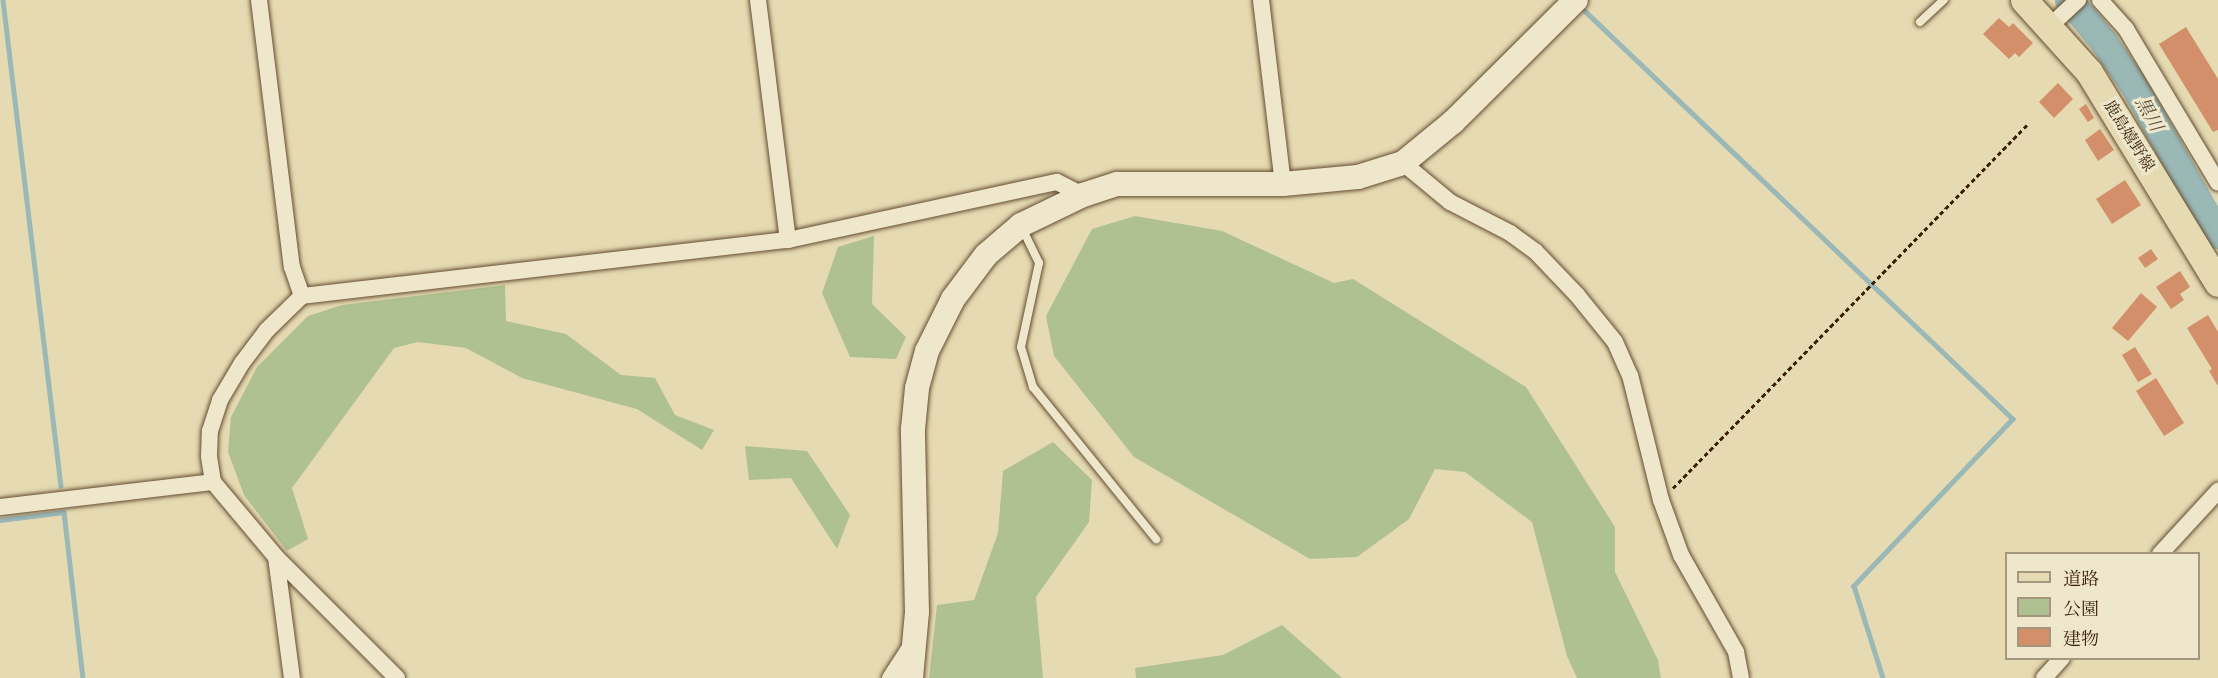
<!DOCTYPE html>
<html>
<head>
<meta charset="utf-8">
<style>
  body { margin:0 }
  #map { position:relative; width:2218px; height:678px; overflow:hidden; background:#e5dab1; font-family:Alegreya,"Noto Serif JP",serif }
  div>[style] { position:absolute }
  .green>* { inset:0; background:#afc190 }
  .stream>* { height:4.5px; margin:-2.25px; padding:0 2.25px; transform-origin:2.25px; border-radius:2.25px; background:#9ab8b6 }
  .river>* { height:28px; margin:-14px; padding:0 14px; transform-origin:14px; border-radius:14px; background:#9ab8b6 }
  .building>* { inset:0; background:#d28f69 }
  .path>* { height:3px; margin-top:-1.5px; transform-origin:0; background:repeating-linear-gradient(90deg,#3a1d07 0 4.5px,transparent 0 7.5px) }
  .roads { filter:drop-shadow(0 0 2px #654c32) drop-shadow(0 0 2px #654c32) }
  .lane>* { height:8px; margin:-4px; padding:0 4px; transform-origin:4px; border-radius:4px; background:#eee7cc }
  .street>* { height:16px; margin:-8px; padding:0 8px; transform-origin:8px; border-radius:8px; background:#eee7cc }
  .secondary>* { height:24px; margin:-12px; padding:0 12px; transform-origin:12px; border-radius:12px; background:#eee7cc }
  .primary>* { height:27px; margin:-13.5px; padding:0 13.5px; transform-origin:13.5px; border-radius:13.5px; background:#e5dab1 }
  span { translate:-50% -50%; white-space:nowrap; text-align:center; line-height:1.15; -webkit-text-stroke:6px #eee7cc; paint-order:stroke }
  .street-label { font-size:16px; color:#3a1d07 }
  .water-label { font-size:18px; color:#574c3c; font-style:italic }
  .legend { position:absolute; left:2005px; top:552px; width:195px; height:108px; box-sizing:border-box; background:#eee7cc; border:2px solid #a6967d; margin:0; padding:8px 10px; list-style:none; font-size:18px; color:#3a1d07 }
  .legend li { display:flex; align-items:center; gap:12px; height:30px }
  .legend b { width:30px; border:2px solid #a6967d }
</style>
</head>
<body>
<div id="map">
  <div class="green">
    <i style="clip-path:polygon(1135px 216px,1222px 231px,1334px 283px,1353px 279px,1526px 387px,1615px 527px,1615px 572px,1658px 660px,1661px 678px,1577px 678px,1567px 656px,1532px 522px,1465px 472px,1435px 469px,1409px 519px,1357px 557px,1310px 559px,1134px 457px,1054px 356px,1046px 316px,1092px 229px)"></i>
    <i style="clip-path:polygon(874px 236px,872px 304px,906px 337px,896px 359px,850px 357px,822px 293px,838px 247px)"></i>
    <i style="clip-path:polygon(505px 285px,506px 321px,566px 334px,621px 375px,655px 378px,675px 415px,714px 430px,702px 450px,637px 409px,522px 378px,466px 348px,418px 342px,394px 348px,292px 488px,308px 539px,287px 551px,244px 495px,228px 452px,231px 417px,257px 367px,308px 316px,342px 305px)"></i>
    <i style="clip-path:polygon(1053px 442px,1092px 480px,1089px 522px,1036px 597px,1043px 678px,929px 678px,937px 605px,974px 600px,998px 533px,1003px 471px)"></i>
    <i style="clip-path:polygon(745px 446px,807px 451px,850px 515px,837px 549px,791px 478px,749px 480px)"></i>
    <i style="clip-path:polygon(1282px 625px,1342px 678px,1136px 678px,1135px 668px,1223px 655px)"></i>
  </div>
  <div class="stream">
    <i style="left:3px;top:0;width:489px;rotate:83.2deg"></i>
    <i style="left:1585px;top:11px;width:591px;rotate:43.63deg"></i>
    <i style="left:2013px;top:419px;width:231px;rotate:133.6deg"></i>
    <i style="left:1854px;top:586px;width:96px;rotate:72.5deg"></i>
    <i style="left:0;top:520px;width:64px;rotate:-7.1deg"></i>
    <i style="left:64px;top:512px;width:167px;rotate:83.5deg"></i>
  </div>
  <div class="river">
    <i style="left:2069px;top:0;width:55px;rotate:50.2deg"></i>
    <i style="left:2104px;top:42px;width:53px;rotate:55.7deg"></i>
    <i style="left:2134px;top:86px;width:171px;rotate:60.6deg"></i>
  </div>
  <div class="building">
    <i style="clip-path:polygon(1999px 18px,2009px 27px,2013px 23px,2033px 43px,2019px 57px,2015px 53px,2009px 59px,1983px 34px)"></i>
    <i style="clip-path:polygon(2186px 27px,2218px 79px,2218px 130px,2213px 132px,2159px 44px)"></i>
    <i style="clip-path:polygon(2058px 83px,2073px 99px,2054px 118px,2039px 102px)"></i>
    <i style="clip-path:polygon(2086px 104px,2094px 118px,2088px 122px,2079px 109px)"></i>
    <i style="clip-path:polygon(2100px 129px,2114px 150px,2098px 161px,2085px 140px)"></i>
    <i style="clip-path:polygon(2125px 180px,2141px 205px,2112px 224px,2096px 199px)"></i>
    <i style="clip-path:polygon(2151px 249px,2158px 259px,2145px 268px,2138px 258px)"></i>
    <i style="clip-path:polygon(2180px 271px,2190px 287px,2180px 294px,2184px 300px,2171px 309px,2156px 287px)"></i>
    <i style="clip-path:polygon(2141px 293px,2157px 307px,2128px 341px,2112px 328px)"></i>
    <i style="clip-path:polygon(2208px 315px,2218px 332px,2218px 386px,2209px 371px,2212px 369px,2187px 328px)"></i>
    <i style="clip-path:polygon(2135px 347px,2152px 374px,2138px 382px,2122px 355px)"></i>
    <i style="clip-path:polygon(2156px 378px,2184px 423px,2164px 436px,2136px 391px)"></i>
  </div>
  <div class="path">
    <i style="left:1673px;top:488px;width:508px;rotate:-45.72deg"></i>
  </div>
  <div class="roads">
    <div class="lane">
      <i style="left:1920px;top:22px;width:33px;rotate:-43deg"></i>
      <i style="left:1022px;top:228px;width:39px;rotate:64deg"></i>
      <i style="left:1039px;top:263px;width:86px;rotate:102.1deg"></i>
      <i style="left:1021px;top:347px;width:42px;rotate:73.3deg"></i>
      <i style="left:1033px;top:387px;width:196px;rotate:51deg"></i>
    </div>
    <div class="street">
      <i style="left:259px;top:0;width:269px;rotate:83deg"></i>
      <i style="left:292px;top:267px;width:31px;rotate:71deg"></i>
      <i style="left:758px;top:0;width:242px;rotate:82.9deg"></i>
      <i style="left:1261px;top:0;width:185px;rotate:83.2deg"></i>
      <i style="left:2100px;top:0;width:39px;rotate:48deg"></i>
      <i style="left:2126px;top:29px;width:179px;rotate:59.1deg"></i>
      <i style="left:2049px;top:27px;width:40px;rotate:-43deg"></i>
      <i style="left:1403px;top:163px;width:61px;rotate:39.7deg"></i>
      <i style="left:1450px;top:202px;width:68px;rotate:27.3deg"></i>
      <i style="left:1510px;top:233px;width:31px;rotate:36deg"></i>
      <i style="left:1535px;top:251px;width:61px;rotate:46.3deg"></i>
      <i style="left:1577px;top:295px;width:60px;rotate:51deg"></i>
      <i style="left:1615px;top:342px;width:36px;rotate:66deg"></i>
      <i style="left:1630px;top:375px;width:129px;rotate:76.1deg"></i>
      <i style="left:1661px;top:500px;width:59px;rotate:70deg"></i>
      <i style="left:1681px;top:555px;width:112px;rotate:60.4deg"></i>
      <i style="left:1736px;top:652px;width:26px;rotate:79deg"></i>
      <i style="left:0;top:507px;width:214px;rotate:-6.7deg"></i>
      <i style="left:2160px;top:554px;width:86px;rotate:-47.4deg"></i>
      <i style="left:276px;top:557px;width:122px;rotate:82.5deg"></i>
      <i style="left:397px;top:678px;width:171px;rotate:-135deg"></i>
      <i style="left:276px;top:557px;width:98px;rotate:-130deg"></i>
      <i style="left:213px;top:482px;width:26px;rotate:-99deg"></i>
      <i style="left:209px;top:456px;width:25px;rotate:-88deg"></i>
      <i style="left:210px;top:431px;width:33px;rotate:-72deg"></i>
      <i style="left:220px;top:400px;width:43px;rotate:-59.3deg"></i>
      <i style="left:242px;top:363px;width:41px;rotate:-52.9deg"></i>
      <i style="left:267px;top:330px;width:49px;rotate:-44.2deg"></i>
      <i style="left:302px;top:296px;width:489px;rotate:-6.6deg"></i>
      <i style="left:788px;top:240px;width:275px;rotate:-12.2deg"></i>
      <i style="left:1057px;top:182px;width:29px;rotate:27deg"></i>
      <i style="left:890px;top:678px;width:44px;rotate:-57deg"></i>
      <i style="left:2044px;top:678px;width:27px;rotate:-48deg"></i>
    </div>
    <div class="secondary">
      <i style="left:911px;top:678px;width:66px;rotate:-84.8deg"></i>
      <i style="left:917px;top:612px;width:183px;rotate:-91.3deg"></i>
      <i style="left:913px;top:429px;width:41px;rotate:-84.4deg"></i>
      <i style="left:917px;top:388px;width:38px;rotate:-75deg"></i>
      <i style="left:927px;top:351px;width:58px;rotate:-63.4deg"></i>
      <i style="left:953px;top:299px;width:55px;rotate:-53.1deg"></i>
      <i style="left:986px;top:255px;width:46px;rotate:-40.6deg"></i>
      <i style="left:1021px;top:225px;width:69px;rotate:-25.8deg"></i>
      <i style="left:1083px;top:195px;width:36px;rotate:-18deg"></i>
      <i style="left:1117px;top:184px;width:166px"></i>
      <i style="left:1283px;top:184px;width:75px;rotate:-5.3deg"></i>
      <i style="left:1358px;top:177px;width:47px;rotate:-17.3deg"></i>
      <i style="left:1403px;top:163px;width:65px;rotate:-39.4deg"></i>
      <i style="left:1453px;top:122px;width:173px;rotate:-44.8deg"></i>
    </div>
    <div class="primary">
      <i style="left:2024px;top:0;width:97px;rotate:47.9deg"></i>
      <i style="left:2089px;top:72px;width:247px;rotate:58.6deg"></i>
    </div>
  </div>
  <div class="street-label">
    <span style="left:2129px;top:136px;rotate:58deg">鹿島嬉野線</span>
  </div>
  <div class="water-label">
    <span style="left:2149px;top:114px;rotate:61deg">黒川</span>
  </div>
  <ul class="legend">
  <li><b style="height:8px;background:#e5dab1"></b>道路</li>
  <li><b style="height:16px;background:#afc190"></b>公園</li>
  <li><b style="height:16px;background:#d28f69"></b>建物</li>
  </ul>
</div>
</body>
</html>
